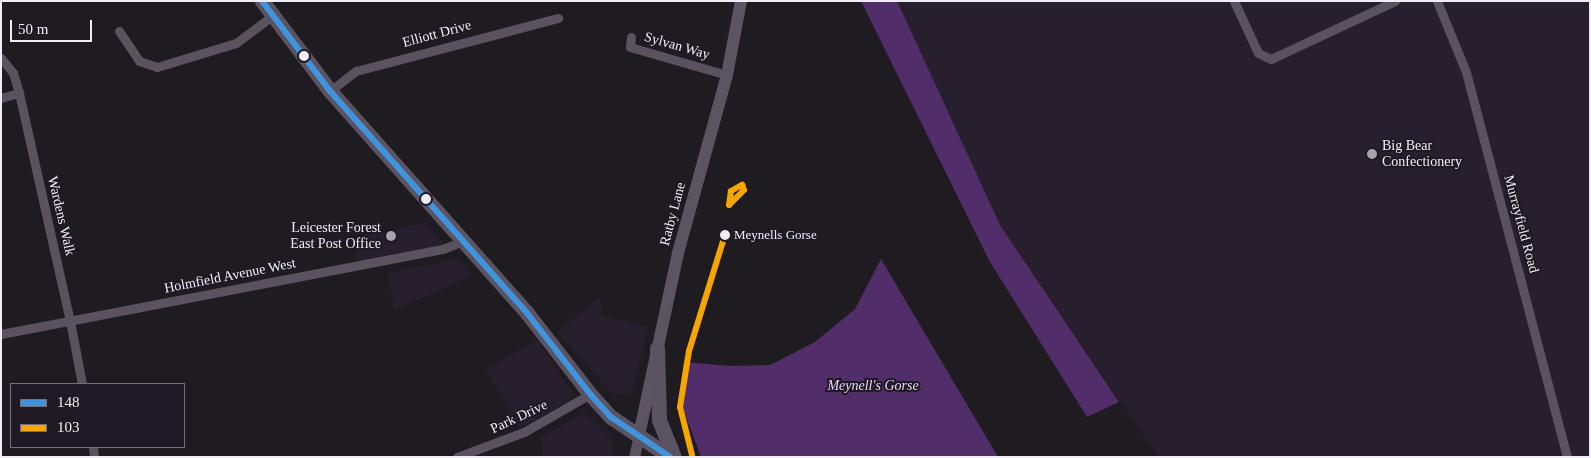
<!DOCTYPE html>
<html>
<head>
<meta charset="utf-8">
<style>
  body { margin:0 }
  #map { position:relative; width:1591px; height:458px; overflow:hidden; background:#1f1c21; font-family:"Times New Roman",serif }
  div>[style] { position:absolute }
  .built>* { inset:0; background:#271f2d }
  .forest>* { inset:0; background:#512d6a }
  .minor>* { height:9px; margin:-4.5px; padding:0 4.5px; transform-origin:4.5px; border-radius:4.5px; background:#5a525f }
  .tertiary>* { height:11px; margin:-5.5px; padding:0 5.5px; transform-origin:5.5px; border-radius:5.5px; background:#5a525f }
  .secondary>* { height:12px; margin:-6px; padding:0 6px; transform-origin:6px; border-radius:6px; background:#5c5462 }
  .primary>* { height:15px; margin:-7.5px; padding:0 7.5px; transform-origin:7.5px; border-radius:7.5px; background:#5b5262 }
  .bus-1>* { height:6px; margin:-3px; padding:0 3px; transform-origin:3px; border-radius:3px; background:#4094de }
  .bus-2>* { height:6px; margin:-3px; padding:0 3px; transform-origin:3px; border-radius:3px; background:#f7a600 }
  .dots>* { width:14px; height:14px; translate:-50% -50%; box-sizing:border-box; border:2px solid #1f1924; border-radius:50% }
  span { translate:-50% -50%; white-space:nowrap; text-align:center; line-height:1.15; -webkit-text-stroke:4px #1f1924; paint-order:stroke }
  .bus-label { font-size:13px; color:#f1edf4 }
  .left { translate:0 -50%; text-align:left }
  .street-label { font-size:14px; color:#f1edf4 }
  .poi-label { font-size:14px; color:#f1edf4 }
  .right { translate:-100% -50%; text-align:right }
  .park-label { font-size:14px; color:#ebd5fd; font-style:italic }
  .frame { position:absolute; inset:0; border:2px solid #f1edf4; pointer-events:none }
  .legend { position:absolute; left:10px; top:383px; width:175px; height:65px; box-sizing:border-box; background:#1f1924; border:1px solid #736e77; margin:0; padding:6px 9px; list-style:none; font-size:15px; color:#f1edf4 }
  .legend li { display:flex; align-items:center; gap:10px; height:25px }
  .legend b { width:25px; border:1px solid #736e77 }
  .scale { position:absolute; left:10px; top:20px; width:82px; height:22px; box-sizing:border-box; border:2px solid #f1edf4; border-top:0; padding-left:6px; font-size:15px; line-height:18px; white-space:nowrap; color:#f1edf4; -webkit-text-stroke:4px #1f1924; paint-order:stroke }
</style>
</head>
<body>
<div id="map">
  <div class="built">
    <i style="clip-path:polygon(889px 1px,1590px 1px,1590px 457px,1158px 457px,1000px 225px)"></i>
    <i style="clip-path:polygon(426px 223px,445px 245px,357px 262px,353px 238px)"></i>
    <i style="clip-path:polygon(458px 259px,472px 276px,394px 310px,388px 273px)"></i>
    <i style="clip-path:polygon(600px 297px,602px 316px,649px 326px,631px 394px,614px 395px,557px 332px)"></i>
    <i style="clip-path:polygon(537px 340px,572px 391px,573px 398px,520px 428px,486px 369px)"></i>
    <i style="clip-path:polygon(584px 413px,611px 438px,613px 457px,543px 457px,540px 438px)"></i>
  </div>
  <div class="forest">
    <i style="clip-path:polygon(861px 1px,897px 1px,1000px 225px,1119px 402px,1087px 417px,990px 262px)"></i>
    <i style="clip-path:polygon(881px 259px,998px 457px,701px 457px,679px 398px,684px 362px,730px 366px,770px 365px,815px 342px,855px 309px)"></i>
  </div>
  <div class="minor">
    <i style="left:1234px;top:1px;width:57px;rotate:65.2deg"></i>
    <i style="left:1258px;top:53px;width:14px;rotate:25deg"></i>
    <i style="left:1271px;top:59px;width:137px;rotate:-25.1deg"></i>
    <i style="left:1437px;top:1px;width:77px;rotate:67.8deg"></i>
    <i style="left:1466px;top:72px;width:398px;rotate:75.3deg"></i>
    <i style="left:119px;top:31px;width:36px;rotate:56deg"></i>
    <i style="left:139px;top:61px;width:19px;rotate:18deg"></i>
    <i style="left:157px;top:67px;width:83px;rotate:-16.9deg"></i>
    <i style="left:236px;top:43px;width:45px;rotate:-36.9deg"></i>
    <i style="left:631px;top:37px;width:10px;rotate:96deg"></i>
    <i style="left:630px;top:47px;width:101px;rotate:16.1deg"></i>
    <i style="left:1px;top:58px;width:19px;rotate:51deg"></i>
    <i style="left:13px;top:73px;width:21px;rotate:73deg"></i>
    <i style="left:19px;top:93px;width:234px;rotate:77.4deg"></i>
    <i style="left:70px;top:321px;width:64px;rotate:79.2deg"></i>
    <i style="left:330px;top:91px;width:33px;rotate:-38deg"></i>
    <i style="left:356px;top:71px;width:209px;rotate:-14.7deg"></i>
    <i style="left:1px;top:98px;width:19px;rotate:-16deg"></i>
    <i style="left:1px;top:334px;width:450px;rotate:-10.9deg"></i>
    <i style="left:443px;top:249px;width:22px;rotate:-22deg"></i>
    <i style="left:93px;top:447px;width:10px;rotate:84deg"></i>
    <i style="left:457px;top:457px;width:72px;rotate:-20.5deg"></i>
    <i style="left:524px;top:432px;width:76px;rotate:-29.9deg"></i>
  </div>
  <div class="tertiary">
    <i style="left:634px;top:457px;width:23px;rotate:-77deg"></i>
  </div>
  <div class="secondary">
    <i style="left:639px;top:435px;width:186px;rotate:-77.9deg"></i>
    <i style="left:678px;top:253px;width:185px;rotate:-74.6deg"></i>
    <i style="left:727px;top:75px;width:75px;rotate:-79.3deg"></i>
  </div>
  <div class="primary">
    <i style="left:262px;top:1px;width:113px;rotate:52.9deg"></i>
    <i style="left:330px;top:91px;width:297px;rotate:48.4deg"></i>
    <i style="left:527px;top:313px;width:103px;rotate:52.1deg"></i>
    <i style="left:590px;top:394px;width:31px;rotate:48deg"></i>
    <i style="left:611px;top:417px;width:71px;rotate:34.1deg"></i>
    <i style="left:657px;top:348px;width:72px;rotate:88.4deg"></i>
    <i style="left:659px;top:420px;width:40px;rotate:68deg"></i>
  </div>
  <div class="bus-1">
    <i style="left:262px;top:1px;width:113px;rotate:52.9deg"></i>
    <i style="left:330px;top:91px;width:297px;rotate:48.4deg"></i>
    <i style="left:527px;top:313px;width:103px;rotate:52.1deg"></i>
    <i style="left:590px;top:394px;width:31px;rotate:48deg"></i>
    <i style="left:611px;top:417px;width:71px;rotate:34.1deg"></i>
  </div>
  <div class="bus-2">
    <i style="left:742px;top:185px;width:5px;rotate:68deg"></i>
    <i style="left:744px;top:190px;width:21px;rotate:135deg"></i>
    <i style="left:729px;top:205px;width:14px;rotate:-82deg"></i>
    <i style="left:731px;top:191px;width:13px;rotate:-29deg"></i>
    <i style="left:692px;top:455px;width:49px;rotate:-104deg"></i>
    <i style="left:680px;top:407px;width:57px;rotate:-80.9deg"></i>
    <i style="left:689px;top:351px;width:121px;rotate:-72.8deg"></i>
  </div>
  <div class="dots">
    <i style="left:304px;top:56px;background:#f1edf4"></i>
    <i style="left:1372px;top:154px;background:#a8a4aa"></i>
    <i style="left:426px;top:199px;background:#f1edf4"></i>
    <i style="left:725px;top:235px;background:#f1edf4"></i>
    <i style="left:391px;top:236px;background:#a8a4aa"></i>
  </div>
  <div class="bus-label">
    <span class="left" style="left:734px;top:235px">Meynells Gorse</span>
  </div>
  <div class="street-label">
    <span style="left:437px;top:34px;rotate:-15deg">Elliott Drive</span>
    <span style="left:677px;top:46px;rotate:16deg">Sylvan Way</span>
    <span style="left:673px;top:214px;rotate:-75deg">Ratby Lane</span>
    <span style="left:61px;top:216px;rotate:77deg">Wardens Walk</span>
    <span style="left:1521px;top:224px;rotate:75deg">Murrayfield Road</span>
    <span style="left:230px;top:276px;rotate:-11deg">Holmfield Avenue West</span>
    <span style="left:519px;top:417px;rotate:-25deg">Park Drive</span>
  </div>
  <div class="poi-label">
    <span class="left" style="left:1382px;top:154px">Big Bear<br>Confectionery</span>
    <span class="right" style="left:381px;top:236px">Leicester Forest<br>East Post Office</span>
  </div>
  <div class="park-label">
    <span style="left:873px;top:386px">Meynell's Gorse</span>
  </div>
  <div class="frame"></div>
  <ul class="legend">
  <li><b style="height:6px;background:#4094de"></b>148</li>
  <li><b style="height:6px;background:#f7a600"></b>103</li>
  </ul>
  <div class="scale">50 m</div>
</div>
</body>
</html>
